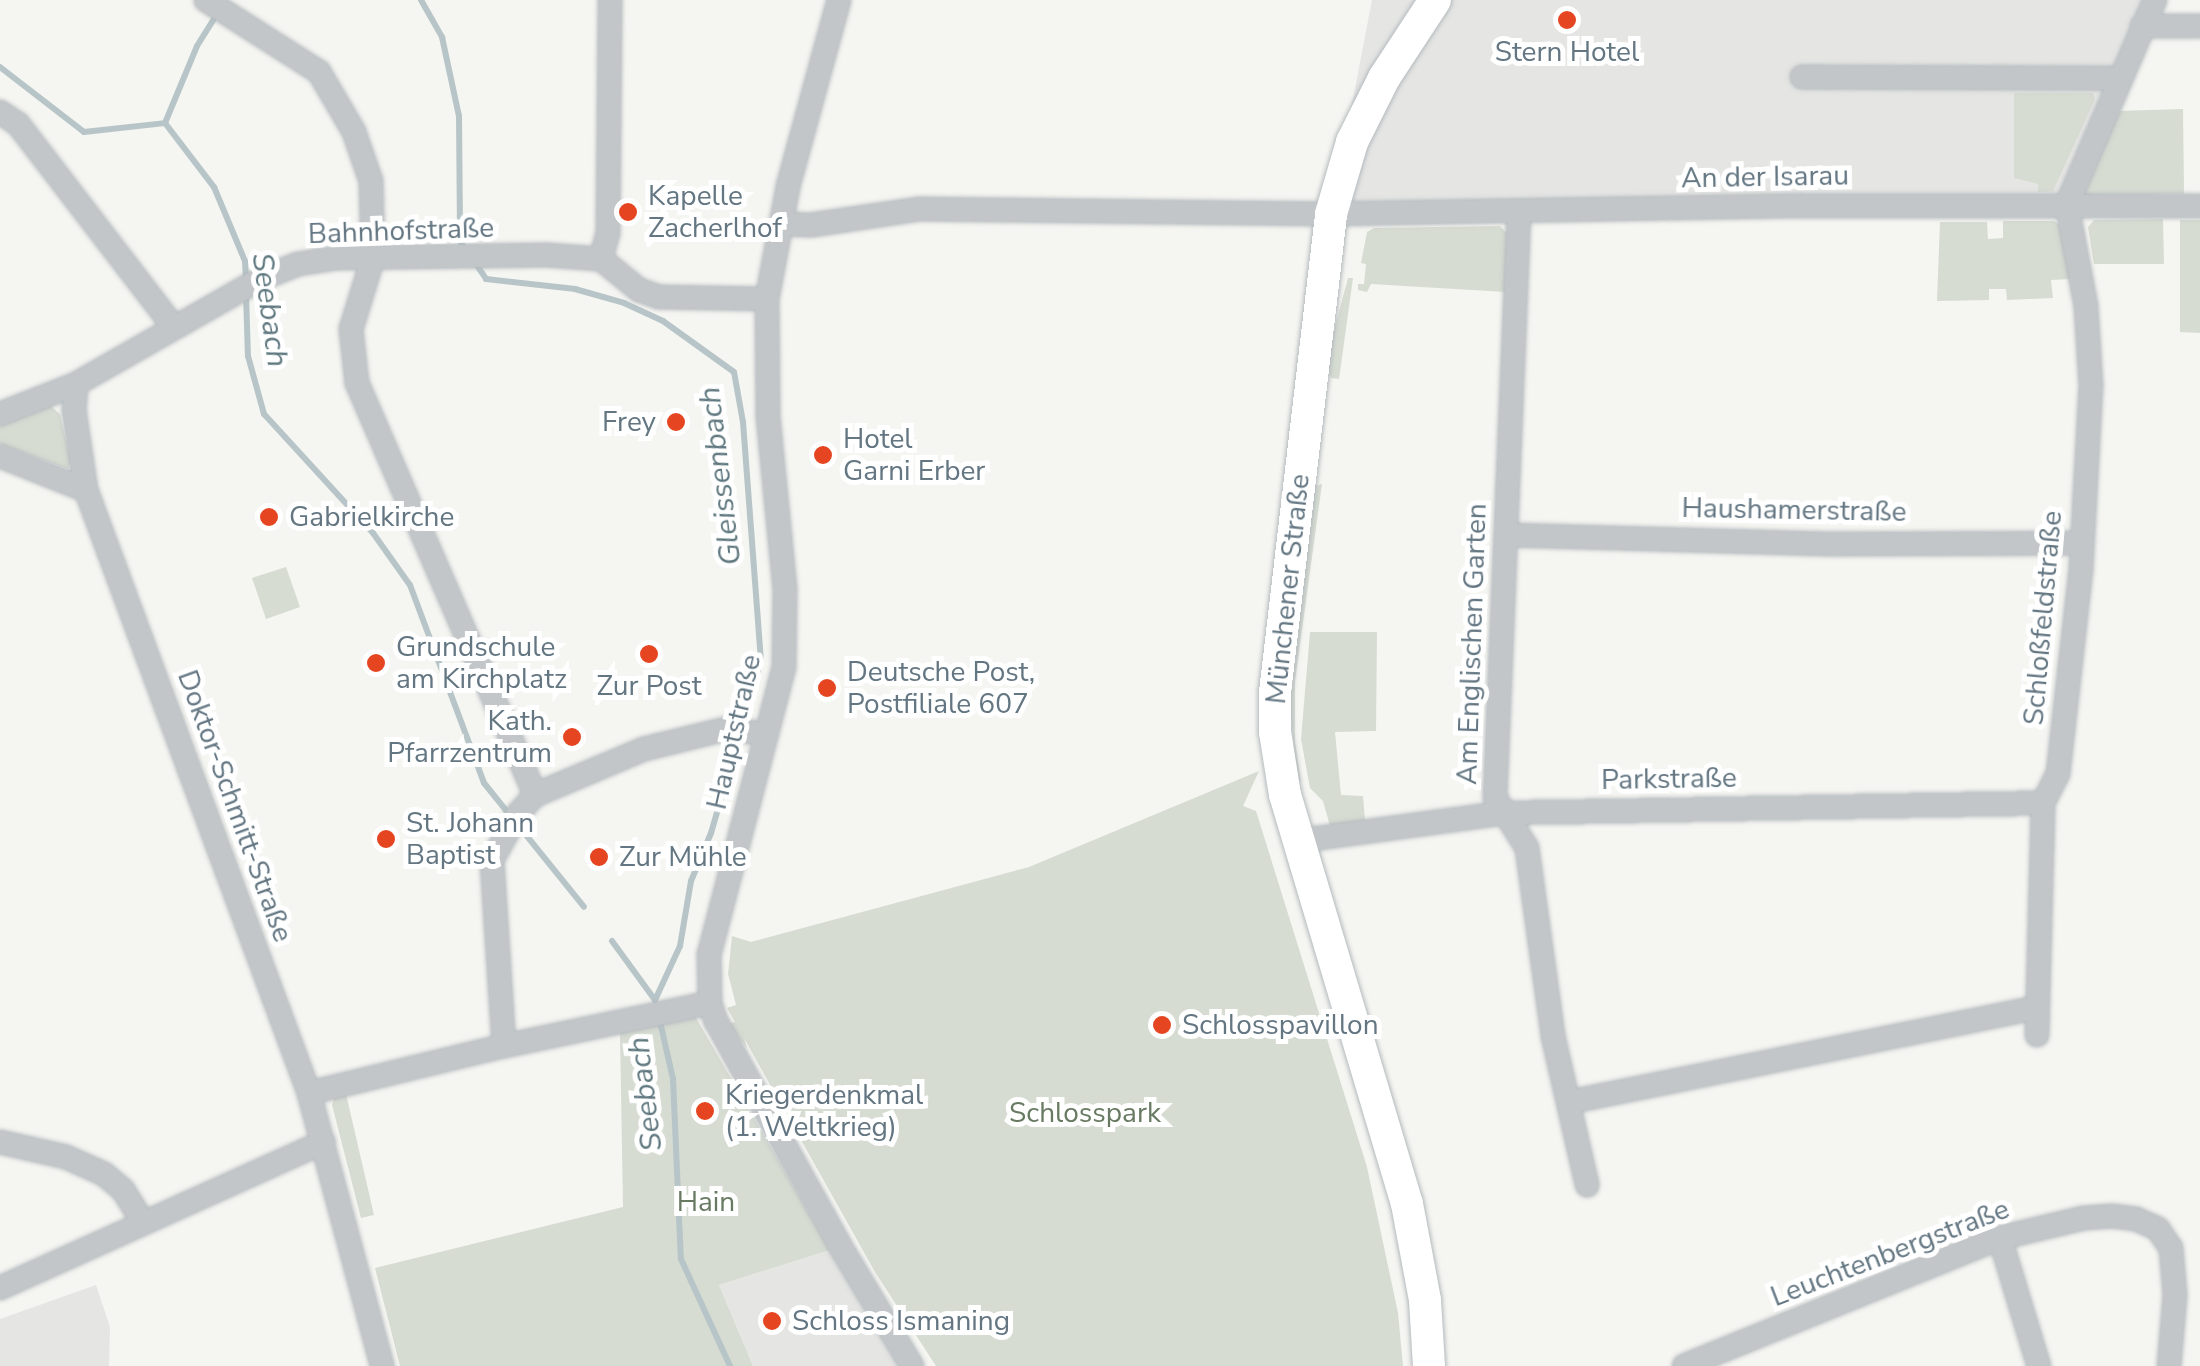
<!DOCTYPE html>
<html>
<head>
<meta charset="utf-8">
<style>
  body { margin:0 }
  #map { position:relative; width:2200px; height:1366px; overflow:hidden; background:#f5f5f1; font-family:"Nunito Sans",sans-serif }
  div>[style] { position:absolute }
  .built>* { inset:0; background:#e5e6e4 }
  .green>* { inset:0; background:#d6dcd2 }
  .stream>* { height:6px; margin:-3px; padding:0 3px; transform-origin:3px; border-radius:3px; background:#b7c5c8 }
  .roads { filter:drop-shadow(0 0 2px #b4babe) drop-shadow(0 0 2px #b4babe) }
  .street>* { height:22px; margin:-11px; padding:0 11px; transform-origin:11px; border-radius:11px; background:#c2c6c9 }
  .secondary>* { height:32px; margin:-16px; padding:0 16px; transform-origin:16px; border-radius:16px; background:#fff }
  .dots>* { width:28px; height:28px; translate:-50% -50%; box-sizing:border-box; border:5px solid #fff; border-radius:50% }
  span { translate:-50% -50%; white-space:nowrap; text-align:center; line-height:1.15; -webkit-text-stroke:10px #fff; paint-order:stroke }
  .poi-label { font-size:28px; color:#637682 }
  .left { translate:0 -50%; text-align:left }
  .right { translate:-100% -50%; text-align:right }
  .street-label { font-size:28px; color:#637682 }
  .park-label { font-size:28px; color:#687a62 }
  .water-label { font-size:30px; color:#5f787f; font-style:italic }
</style>
</head>
<body>
<div id="map">
  <div class="built">
    <i style="clip-path:polygon(1372px 0,2159px 0,2067px 205px,1331px 214px)"></i>
    <i style="clip-path:polygon(830px 1250px,905px 1366px,753px 1366px,719px 1285px)"></i>
    <i style="clip-path:polygon(96px 1285px,110px 1327px,109px 1366px,0 1366px,0 1319px)"></i>
  </div>
  <div class="green">
    <i style="clip-path:polygon(2014px 93px,2093px 93px,2095px 99px,2053px 191px,2038px 192px,2038px 184px,2014px 178px)"></i>
    <i style="clip-path:polygon(2183px 109px,2184px 194px,2084px 195px,2118px 111px)"></i>
    <i style="clip-path:polygon(2163px 219px,2164px 264px,2094px 264px,2088px 227px,2094px 220px)"></i>
    <i style="clip-path:polygon(2180px 220px,2200px 220px,2200px 333px,2180px 332px)"></i>
    <i style="clip-path:polygon(2003px 221px,2054px 221px,2063px 227px,2070px 279px,2051px 280px,2053px 298px,2007px 300px,2006px 289px,1989px 289px,1989px 300px,1937px 301px,1940px 222px,1987px 222px,1988px 239px,2003px 238px)"></i>
    <i style="clip-path:polygon(1500px 226px,1508px 234px,1506px 292px,1371px 284px,1367px 292px,1358px 290px,1358px 284px,1364px 284px,1366px 264px,1361px 263px,1367px 232px,1374px 228px)"></i>
    <i style="clip-path:polygon(1348px 278px,1353px 278px,1339px 379px,1331px 378px,1326px 366px,1329px 349px)"></i>
    <i style="clip-path:polygon(51px 406px,60px 414px,71px 463px,68px 469px,0 444px,0 425px)"></i>
    <i style="clip-path:polygon(1322px 484px,1295px 681px,1295px 742px,1301px 781px,1297px 782px,1287px 672px,1315px 486px)"></i>
    <i style="clip-path:polygon(286px 567px,300px 607px,266px 619px,252px 578px)"></i>
    <i style="clip-path:polygon(1310px 632px,1377px 632px,1376px 731px,1335px 732px,1341px 795px,1363px 796px,1365px 821px,1330px 826px,1323px 801px,1310px 788px,1301px 739px)"></i>
    <i style="clip-path:polygon(1259px 771px,1243px 806px,1256px 811px,1367px 1167px,1398px 1313px,1403px 1366px,936px 1366px,875px 1272px,744px 1038px,747px 1048px,727px 1024px,735px 1022px,727px 1008px,736px 1005px,728px 974px,732px 936px,751px 942px,1029px 867px)"></i>
    <i style="clip-path:polygon(695px 1016px,830px 1250px,719px 1285px,753px 1366px,400px 1366px,375px 1268px,623px 1207px,620px 1033px)"></i>
    <i style="clip-path:polygon(346px 1094px,374px 1215px,361px 1218px,332px 1105px,334px 1098px)"></i>
  </div>
  <div class="stream">
    <i style="left:421px;top:0;width:43px;rotate:60.4deg"></i>
    <i style="left:442px;top:37px;width:81px;rotate:77.9deg"></i>
    <i style="left:459px;top:116px;width:125px;rotate:89.5deg"></i>
    <i style="left:460px;top:241px;width:11px;rotate:56deg"></i>
    <i style="left:0;top:67px;width:106px;rotate:37.7deg"></i>
    <i style="left:84px;top:132px;width:81px;rotate:-6.3deg"></i>
    <i style="left:165px;top:123px;width:81px;rotate:52.6deg"></i>
    <i style="left:214px;top:187px;width:80px;rotate:67.3deg"></i>
    <i style="left:245px;top:261px;width:20px;rotate:87deg"></i>
    <i style="left:165px;top:123px;width:83px;rotate:-67.4deg"></i>
    <i style="left:197px;top:46px;width:40px;rotate:-58deg"></i>
    <i style="left:476px;top:264px;width:18px;rotate:56deg"></i>
    <i style="left:486px;top:279px;width:90px;rotate:6.4deg"></i>
    <i style="left:575px;top:289px;width:51px;rotate:15.9deg"></i>
    <i style="left:624px;top:303px;width:43px;rotate:24.8deg"></i>
    <i style="left:663px;top:321px;width:87px;rotate:35.7deg"></i>
    <i style="left:734px;top:372px;width:51px;rotate:79.8deg"></i>
    <i style="left:743px;top:422px;width:239px;rotate:85.7deg"></i>
    <i style="left:761px;top:660px;width:180px;rotate:106.1deg"></i>
    <i style="left:711px;top:833px;width:52px;rotate:112.6deg"></i>
    <i style="left:691px;top:881px;width:66px;rotate:99.6deg"></i>
    <i style="left:680px;top:946px;width:60px;rotate:114.8deg"></i>
    <i style="left:246px;top:294px;width:62px;rotate:88.2deg"></i>
    <i style="left:248px;top:356px;width:60px;rotate:74.6deg"></i>
    <i style="left:264px;top:414px;width:161px;rotate:47.5deg"></i>
    <i style="left:373px;top:533px;width:64px;rotate:54.6deg"></i>
    <i style="left:410px;top:585px;width:211px;rotate:69.5deg"></i>
    <i style="left:484px;top:783px;width:159px;rotate:51.1deg"></i>
    <i style="left:612px;top:941px;width:73px;rotate:53.9deg"></i>
    <i style="left:659px;top:1017px;width:64px;rotate:77.3deg"></i>
    <i style="left:673px;top:1079px;width:180px;rotate:87.5deg"></i>
    <i style="left:681px;top:1259px;width:118px;rotate:65.4deg"></i>
  </div>
  <div class="roads">
    <div class="street">
      <i style="left:206px;top:0;width:134px;rotate:32.5deg"></i>
      <i style="left:319px;top:72px;width:69px;rotate:59.7deg"></i>
      <i style="left:354px;top:132px;width:52px;rotate:70.9deg"></i>
      <i style="left:371px;top:181px;width:77px;rotate:88.5deg"></i>
      <i style="left:373px;top:258px;width:74px;rotate:107.2deg"></i>
      <i style="left:351px;top:329px;width:54px;rotate:83.7deg"></i>
      <i style="left:357px;top:383px;width:449px;rotate:66.6deg"></i>
      <i style="left:839px;top:0;width:194px;rotate:105.3deg"></i>
      <i style="left:788px;top:187px;width:114px;rotate:100.6deg"></i>
      <i style="left:767px;top:299px;width:117px;rotate:89.5deg"></i>
      <i style="left:768px;top:416px;width:175px;rotate:84.4deg"></i>
      <i style="left:785px;top:590px;width:77px;rotate:90.7deg"></i>
      <i style="left:784px;top:667px;width:297px;rotate:104.6deg"></i>
      <i style="left:709px;top:954px;width:49px;rotate:88.8deg"></i>
      <i style="left:710px;top:1003px;width:19px;rotate:72deg"></i>
      <i style="left:716px;top:1021px;width:255px;rotate:61.1deg"></i>
      <i style="left:839px;top:1244px;width:142px;rotate:59.1deg"></i>
      <i style="left:2142px;top:26px;width:58px"></i>
      <i style="left:1802px;top:77px;width:317px;rotate:0.2deg"></i>
      <i style="left:0;top:112px;width:22px;rotate:34deg"></i>
      <i style="left:18px;top:124px;width:256px;rotate:52.5deg"></i>
      <i style="left:1519px;top:212px;width:585px;rotate:92.35deg"></i>
      <i style="left:1495px;top:797px;width:60px;rotate:57.9deg"></i>
      <i style="left:1527px;top:848px;width:190px;rotate:82.1deg"></i>
      <i style="left:1553px;top:1036px;width:153px;rotate:77.1deg"></i>
      <i style="left:781px;top:224px;width:30px;rotate:2deg"></i>
      <i style="left:811px;top:225px;width:109px;rotate:-8.4deg"></i>
      <i style="left:919px;top:209px;width:412px;rotate:0.7deg"></i>
      <i style="left:1331px;top:214px;width:470px;rotate:-1deg"></i>
      <i style="left:1801px;top:206px;width:399px"></i>
      <i style="left:601px;top:259px;width:27px;rotate:-75deg"></i>
      <i style="left:608px;top:233px;width:233px;rotate:-89.5deg"></i>
      <i style="left:76px;top:384px;width:26px;rotate:94deg"></i>
      <i style="left:74px;top:410px;width:81px;rotate:81.5deg"></i>
      <i style="left:86px;top:490px;width:643px;rotate:69.7deg"></i>
      <i style="left:309px;top:1093px;width:283px;rotate:75deg"></i>
      <i style="left:0;top:414px;width:82px;rotate:-21.5deg"></i>
      <i style="left:76px;top:384px;width:212px;rotate:-29.7deg"></i>
      <i style="left:260px;top:279px;width:41px;rotate:-21.5deg"></i>
      <i style="left:298px;top:264px;width:38px;rotate:-9deg"></i>
      <i style="left:336px;top:258px;width:210px;rotate:-0.8deg"></i>
      <i style="left:546px;top:255px;width:55px;rotate:4.2deg"></i>
      <i style="left:601px;top:259px;width:49px;rotate:39.2deg"></i>
      <i style="left:639px;top:290px;width:21px;rotate:19deg"></i>
      <i style="left:659px;top:297px;width:108px;rotate:1.1deg"></i>
      <i style="left:0;top:456px;width:92px;rotate:21.6deg"></i>
      <i style="left:1506px;top:535px;width:323px;rotate:1.6deg"></i>
      <i style="left:1829px;top:544px;width:253px;rotate:-0.2deg"></i>
      <i style="left:1297px;top:841px;width:209px;rotate:-7.7deg"></i>
      <i style="left:1504px;top:813px;width:539px;rotate:-1.06deg"></i>
      <i style="left:2037px;top:1035px;width:232px;rotate:-88.5deg"></i>
      <i style="left:2043px;top:803px;width:33px;rotate:-63deg"></i>
      <i style="left:2058px;top:774px;width:206px;rotate:-83.6deg"></i>
      <i style="left:2081px;top:569px;width:183px;rotate:-86.9deg"></i>
      <i style="left:2091px;top:386px;width:80px;rotate:-93.6deg"></i>
      <i style="left:2086px;top:306px;width:103px;rotate:-100.7deg"></i>
      <i style="left:2067px;top:205px;width:223px;rotate:-66.8deg"></i>
      <i style="left:504px;top:1046px;width:186px;rotate:-93.7deg"></i>
      <i style="left:492px;top:860px;width:51px;rotate:-60.9deg"></i>
      <i style="left:517px;top:815px;width:27px;rotate:-48deg"></i>
      <i style="left:535px;top:795px;width:118px;rotate:-22.9deg"></i>
      <i style="left:644px;top:749px;width:89px;rotate:-13.7deg"></i>
      <i style="left:730px;top:728px;width:37px;rotate:11deg"></i>
      <i style="left:309px;top:1093px;width:201px;rotate:-13.6deg"></i>
      <i style="left:504px;top:1046px;width:210px;rotate:-11.8deg"></i>
      <i style="left:1569px;top:1102px;width:477px;rotate:-11.4deg"></i>
      <i style="left:0;top:1142px;width:68px;rotate:12.8deg"></i>
      <i style="left:66px;top:1157px;width:42px;rotate:24.1deg"></i>
      <i style="left:104px;top:1174px;width:25px;rotate:40deg"></i>
      <i style="left:123px;top:1190px;width:38px;rotate:58deg"></i>
      <i style="left:2000px;top:1238px;width:134px;rotate:73.1deg"></i>
      <i style="left:0;top:1288px;width:355px;rotate:-24.3deg"></i>
      <i style="left:1684px;top:1366px;width:341px;rotate:-22.1deg"></i>
      <i style="left:2000px;top:1238px;width:86px;rotate:-13.4deg"></i>
      <i style="left:2084px;top:1218px;width:28px;rotate:-4deg"></i>
      <i style="left:2112px;top:1216px;width:24px;rotate:7deg"></i>
      <i style="left:2136px;top:1219px;width:24px;rotate:24deg"></i>
      <i style="left:2158px;top:1229px;width:23px;rotate:56deg"></i>
      <i style="left:2171px;top:1248px;width:47px;rotate:85.1deg"></i>
      <i style="left:2175px;top:1295px;width:71px;rotate:94.8deg"></i>
    </div>
    <div class="secondary">
      <i style="left:1429px;top:1366px;width:66px;rotate:-93.5deg"></i>
      <i style="left:1425px;top:1300px;width:98px;rotate:-100.6deg"></i>
      <i style="left:1407px;top:1204px;width:427px;rotate:-106.6deg"></i>
      <i style="left:1285px;top:795px;width:64px;rotate:-99deg"></i>
      <i style="left:1275px;top:732px;width:40px;rotate:-90deg"></i>
      <i style="left:1275px;top:692px;width:481px;rotate:-83.3deg"></i>
      <i style="left:1331px;top:214px;width:75px;rotate:-73.7deg"></i>
      <i style="left:1352px;top:142px;width:72px;rotate:-63.4deg"></i>
      <i style="left:1384px;top:78px;width:93px;rotate:-56.8deg"></i>
    </div>
  </div>
  <div class="dots">
    <i style="left:1567px;top:20px;background:#e54521"></i>
    <i style="left:628px;top:212px;background:#e54521"></i>
    <i style="left:676px;top:422px;background:#e54521"></i>
    <i style="left:823px;top:455px;background:#e54521"></i>
    <i style="left:269px;top:517px;background:#e54521"></i>
    <i style="left:649px;top:654px;background:#e54521"></i>
    <i style="left:376px;top:663px;background:#e54521"></i>
    <i style="left:827px;top:688px;background:#e54521"></i>
    <i style="left:572px;top:737px;background:#e54521"></i>
    <i style="left:386px;top:839px;background:#e54521"></i>
    <i style="left:599px;top:857px;background:#e54521"></i>
    <i style="left:1162px;top:1025px;background:#e54521"></i>
    <i style="left:705px;top:1111px;background:#e54521"></i>
    <i style="left:772px;top:1321px;background:#e54521"></i>
  </div>
  <div class="poi-label">
    <span style="left:1567px;top:52px">Stern Hotel</span>
    <span class="left" style="left:648px;top:212px">Kapelle<br>Zacherlhof</span>
    <span class="right" style="left:656px;top:422px">Frey</span>
    <span class="left" style="left:843px;top:455px">Hotel<br>Garni Erber</span>
    <span class="left" style="left:289px;top:517px">Gabrielkirche</span>
    <span class="left" style="left:396px;top:663px">Grundschule<br>am Kirchplatz</span>
    <span class="left" style="left:847px;top:688px">Deutsche Post,<br>Postfiliale 607</span>
    <span style="left:649px;top:686px">Zur Post</span>
    <span class="right" style="left:552px;top:737px">Kath.<br>Pfarrzentrum</span>
    <span class="left" style="left:406px;top:839px">St. Johann<br>Baptist</span>
    <span class="left" style="left:619px;top:857px">Zur Mühle</span>
    <span class="left" style="left:1182px;top:1025px">Schlosspavillon</span>
    <span class="left" style="left:725px;top:1111px">Kriegerdenkmal<br>(1. Weltkrieg)</span>
    <span class="left" style="left:792px;top:1321px">Schloss Ismaning</span>
  </div>
  <div class="street-label">
    <span style="left:1765px;top:177px;rotate:-1deg">An der Isarau</span>
    <span style="left:401px;top:231px;rotate:-2deg">Bahnhofstraße</span>
    <span style="left:1794px;top:510px;rotate:1deg">Haushamerstraße</span>
    <span style="left:1288px;top:589px;rotate:-84deg">Münchener Straße</span>
    <span style="left:2043px;top:618px;rotate:-85deg">Schloßfeldstraße</span>
    <span style="left:1472px;top:644px;rotate:-88deg">Am Englischen Garten</span>
    <span style="left:734px;top:732px;rotate:-77deg">Hauptstraße</span>
    <span style="left:1669px;top:779px;rotate:-1deg">Parkstraße</span>
    <span style="left:235px;top:806px;rotate:70deg">Doktor-Schmitt-Straße</span>
    <span style="left:1890px;top:1253px;rotate:-21deg">Leuchtenbergstraße</span>
  </div>
  <div class="park-label">
    <span style="left:1085px;top:1113px">Schlosspark</span>
    <span style="left:706px;top:1202px">Hain</span>
  </div>
  <div class="water-label">
    <span style="left:269px;top:310px;rotate:82deg">Seebach</span>
    <span style="left:721px;top:476px;rotate:-97deg">Gleissenbach</span>
    <span style="left:646px;top:1094px;rotate:-97deg">Seebach</span>
  </div>
</div>
</body>
</html>
